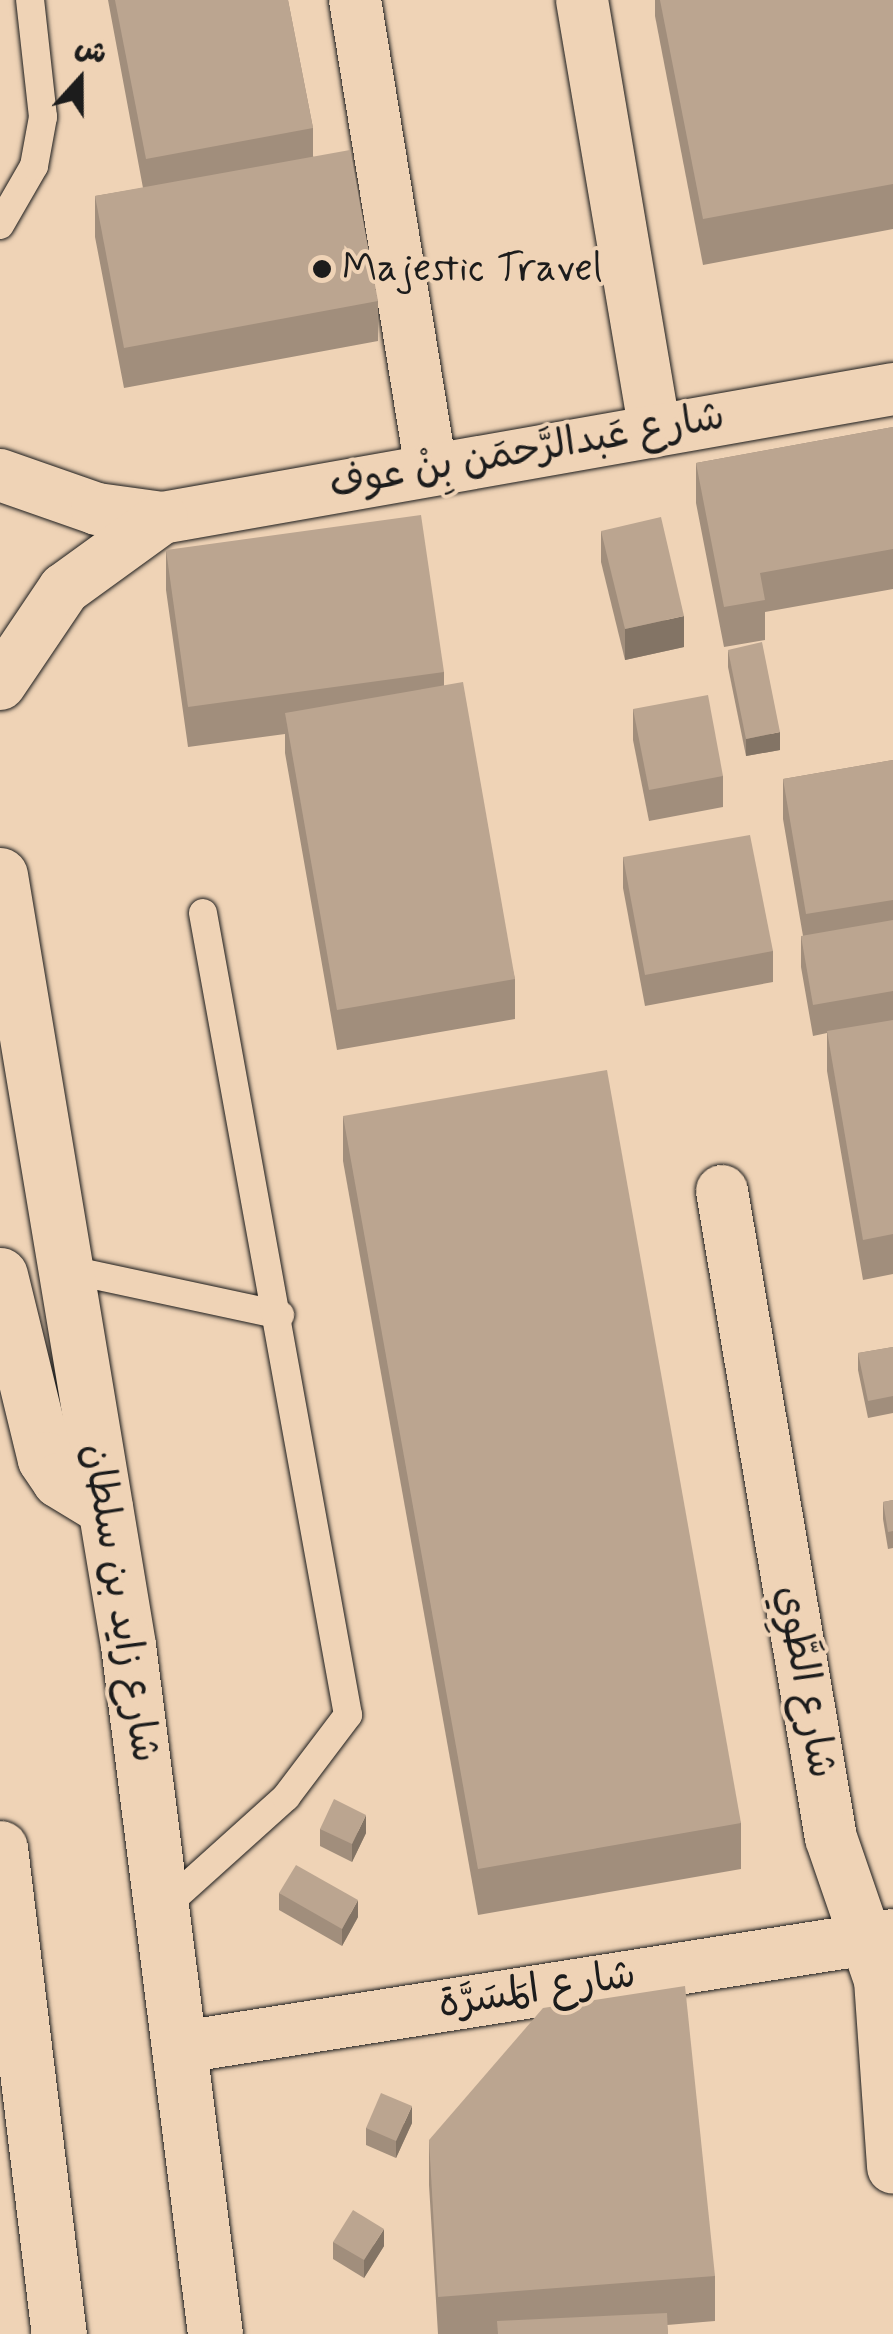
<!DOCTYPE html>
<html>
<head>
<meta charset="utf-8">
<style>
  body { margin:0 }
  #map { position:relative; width:893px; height:2334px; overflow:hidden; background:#efd3b6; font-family:Mynerve,"Playpen Sans Arabic",sans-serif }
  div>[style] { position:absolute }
  .roads { filter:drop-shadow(0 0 2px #1c1c1c) drop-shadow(0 0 2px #1c1c1c) }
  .lane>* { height:28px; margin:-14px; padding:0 14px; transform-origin:14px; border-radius:14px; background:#efd3b6 }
  .street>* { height:52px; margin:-26px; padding:0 26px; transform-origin:26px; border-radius:26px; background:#efd3b6 }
  .highway>* { height:55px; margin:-27.5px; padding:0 27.5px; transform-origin:27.5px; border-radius:27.5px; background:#efd3b6 }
  .wall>* { inset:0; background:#a18e7c }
  .shaded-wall>* { inset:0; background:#837465 }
  .building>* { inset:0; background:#bba590 }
  .dots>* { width:28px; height:28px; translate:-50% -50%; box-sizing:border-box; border:5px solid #efd3b6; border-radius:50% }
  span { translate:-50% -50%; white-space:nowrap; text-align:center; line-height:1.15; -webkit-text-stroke:8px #efd3b6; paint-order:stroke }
  .poi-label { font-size:40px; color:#1c1c1c }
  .left { translate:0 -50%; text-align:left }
  .street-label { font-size:40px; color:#1c1c1c }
  .north { position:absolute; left:30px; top:30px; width:100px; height:100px; -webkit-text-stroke:8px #efd3b6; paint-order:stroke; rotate:21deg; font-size:28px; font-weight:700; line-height:40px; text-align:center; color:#1c1c1c }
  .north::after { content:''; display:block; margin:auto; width:35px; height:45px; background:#1c1c1c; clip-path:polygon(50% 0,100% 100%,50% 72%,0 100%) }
</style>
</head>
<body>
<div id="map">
  <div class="roads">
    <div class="lane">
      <i style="left:0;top:225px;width:68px;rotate:-60deg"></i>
      <i style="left:34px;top:166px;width:50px;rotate:-79.6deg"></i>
      <i style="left:43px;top:117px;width:118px;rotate:-96.3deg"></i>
      <i style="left:66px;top:1269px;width:219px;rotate:12.1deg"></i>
      <i style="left:165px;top:1906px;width:163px;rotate:-42deg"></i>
      <i style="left:286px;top:1797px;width:103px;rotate:-52.9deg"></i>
      <i style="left:348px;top:1715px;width:815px;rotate:-100.25deg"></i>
    </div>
    <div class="street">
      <i style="left:355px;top:0;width:474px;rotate:80.8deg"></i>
      <i style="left:582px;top:0;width:431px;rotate:80.4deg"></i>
      <i style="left:0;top:475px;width:103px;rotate:19.3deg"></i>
      <i style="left:97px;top:509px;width:66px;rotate:7.9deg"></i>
      <i style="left:162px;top:518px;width:742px;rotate:-10.01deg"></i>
      <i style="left:0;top:684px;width:115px;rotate:-56deg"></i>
      <i style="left:64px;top:589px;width:121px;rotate:-35.9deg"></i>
      <i style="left:722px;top:1191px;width:656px;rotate:80.44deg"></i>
      <i style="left:831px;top:1838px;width:150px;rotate:71deg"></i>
      <i style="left:880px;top:1980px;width:188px;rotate:86deg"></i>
      <i style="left:182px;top:2047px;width:720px;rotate:-8.95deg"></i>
    </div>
    <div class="highway">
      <i style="left:0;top:875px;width:781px;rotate:80.56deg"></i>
      <i style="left:128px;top:1645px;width:694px;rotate:82.8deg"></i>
      <i style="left:0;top:1275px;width:189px;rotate:76.3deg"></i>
      <i style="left:45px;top:1459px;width:25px;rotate:56deg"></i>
      <i style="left:59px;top:1480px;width:54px;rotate:31.3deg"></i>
      <i style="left:0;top:1848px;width:490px;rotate:83.1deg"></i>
    </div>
  </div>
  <div class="wall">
    <i style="clip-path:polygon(108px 0,288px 0,313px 128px,313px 156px,378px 301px,378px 341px,124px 388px,95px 237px,95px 196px,143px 188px)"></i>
    <i style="clip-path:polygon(655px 0,893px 0,893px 229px,703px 265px,655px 16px)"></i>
    <i style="clip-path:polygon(893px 427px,893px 589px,765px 612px,765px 640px,724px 647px,696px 503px,696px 463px)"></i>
    <i style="clip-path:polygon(601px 531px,684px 647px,625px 660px,601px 562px)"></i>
    <i style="clip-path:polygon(166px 550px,444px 672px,444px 685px,515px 979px,515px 1019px,337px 1050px,285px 753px,285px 734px,188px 747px,166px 590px)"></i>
    <i style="clip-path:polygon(728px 650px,780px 750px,746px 756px,728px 667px)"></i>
    <i style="clip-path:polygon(633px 709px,723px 776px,723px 807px,649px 821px,633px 740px)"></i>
    <i style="clip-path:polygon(893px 760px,893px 1274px,863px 1280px,827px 1071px,827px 1033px,813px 1036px,801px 967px,801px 936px,803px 936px,783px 819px,783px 779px)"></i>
    <i style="clip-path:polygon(623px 857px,773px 951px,773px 982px,645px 1006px,623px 888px)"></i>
    <i style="clip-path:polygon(343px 1116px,741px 1823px,741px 1869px,478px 1915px,343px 1161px)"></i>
    <i style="clip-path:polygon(893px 1347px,893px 1413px,868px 1418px,858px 1370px,858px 1353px)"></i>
    <i style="clip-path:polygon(893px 1500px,893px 1548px,888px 1549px,883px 1519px,883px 1502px)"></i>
    <i style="clip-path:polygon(320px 1829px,366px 1833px,352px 1862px,320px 1846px)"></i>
    <i style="clip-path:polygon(279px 1893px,358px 1917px,342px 1946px,279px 1910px)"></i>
    <i style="clip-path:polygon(412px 2123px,396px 2158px,366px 2145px,366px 2128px)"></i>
    <i style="clip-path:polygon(429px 2140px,715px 2276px,715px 2321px,667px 2325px,668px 2334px,438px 2334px,429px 2185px)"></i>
    <i style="clip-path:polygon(333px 2242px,384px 2246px,364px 2278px,333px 2259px)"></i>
  </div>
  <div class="shaded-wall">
    <i style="clip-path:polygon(684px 616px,684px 647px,625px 660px,625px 629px)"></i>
    <i style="clip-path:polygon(780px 732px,780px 750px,746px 756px,746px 739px)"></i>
    <i style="clip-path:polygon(366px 1815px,366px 1833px,352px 1862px,352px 1844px)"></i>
    <i style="clip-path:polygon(358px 1900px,358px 1917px,342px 1946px,342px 1929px)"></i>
    <i style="clip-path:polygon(412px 2106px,412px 2123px,396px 2158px,396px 2141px)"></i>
    <i style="clip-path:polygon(384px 2229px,384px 2246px,364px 2278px,364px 2260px)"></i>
  </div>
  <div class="building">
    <i style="clip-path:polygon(115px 0,288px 0,313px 128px,146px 159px)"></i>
    <i style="clip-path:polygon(660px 0,893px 0,893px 184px,703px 219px)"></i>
    <i style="clip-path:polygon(350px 150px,378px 301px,124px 348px,95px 196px)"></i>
    <i style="clip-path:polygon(893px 427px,893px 549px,760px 573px,765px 600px,724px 607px,696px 463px)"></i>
    <i style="clip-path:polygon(421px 515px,444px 672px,188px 707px,166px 550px)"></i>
    <i style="clip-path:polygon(661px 517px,684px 616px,625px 629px,601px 531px)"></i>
    <i style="clip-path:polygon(762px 642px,780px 732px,746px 739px,728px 650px)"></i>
    <i style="clip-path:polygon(463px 682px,515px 979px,337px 1010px,285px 713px)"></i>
    <i style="clip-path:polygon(708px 695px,723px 776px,649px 790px,633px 709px)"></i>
    <i style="clip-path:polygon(893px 760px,893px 900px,806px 914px,783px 779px)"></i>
    <i style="clip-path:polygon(750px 835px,773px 951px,645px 975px,623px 857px)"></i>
    <i style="clip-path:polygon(893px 920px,893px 991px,813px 1005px,801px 936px)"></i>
    <i style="clip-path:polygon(893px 1020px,893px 1234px,863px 1240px,827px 1031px)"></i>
    <i style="clip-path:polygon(607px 1070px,741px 1823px,478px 1869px,343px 1116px)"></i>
    <i style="clip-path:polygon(893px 1347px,893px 1396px,868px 1401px,858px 1353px)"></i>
    <i style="clip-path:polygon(893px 1500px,893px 1531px,888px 1532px,883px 1502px)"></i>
    <i style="clip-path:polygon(334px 1799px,366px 1815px,352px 1844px,320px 1829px)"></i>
    <i style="clip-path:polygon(296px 1865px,358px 1900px,342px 1929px,279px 1893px)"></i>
    <i style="clip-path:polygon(685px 1986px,715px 2276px,438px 2297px,429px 2140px,543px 2008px)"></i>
    <i style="clip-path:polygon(381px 2093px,412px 2106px,396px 2141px,366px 2128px)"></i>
    <i style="clip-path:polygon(353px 2210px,384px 2229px,364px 2260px,333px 2242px)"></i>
    <i style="clip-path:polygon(667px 2313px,668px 2334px,498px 2334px,497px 2321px)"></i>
  </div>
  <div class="dots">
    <i style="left:322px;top:269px;background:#1c1c1c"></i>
  </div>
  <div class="poi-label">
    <span class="left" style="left:342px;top:269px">Majestic Travel</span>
  </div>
  <div class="street-label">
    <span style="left:527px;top:451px;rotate:-10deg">شارع عَبدالرَّحمَن بِنْ عوف</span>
    <span style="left:120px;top:1603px;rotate:81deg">شارع زايد بن سلطان</span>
    <span style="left:805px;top:1682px;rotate:80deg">شارع الطَّوِي</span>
    <span style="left:537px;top:1990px;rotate:-9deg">شارع المَسَرَّة</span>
  </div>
  <div class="north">ش</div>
</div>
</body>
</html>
